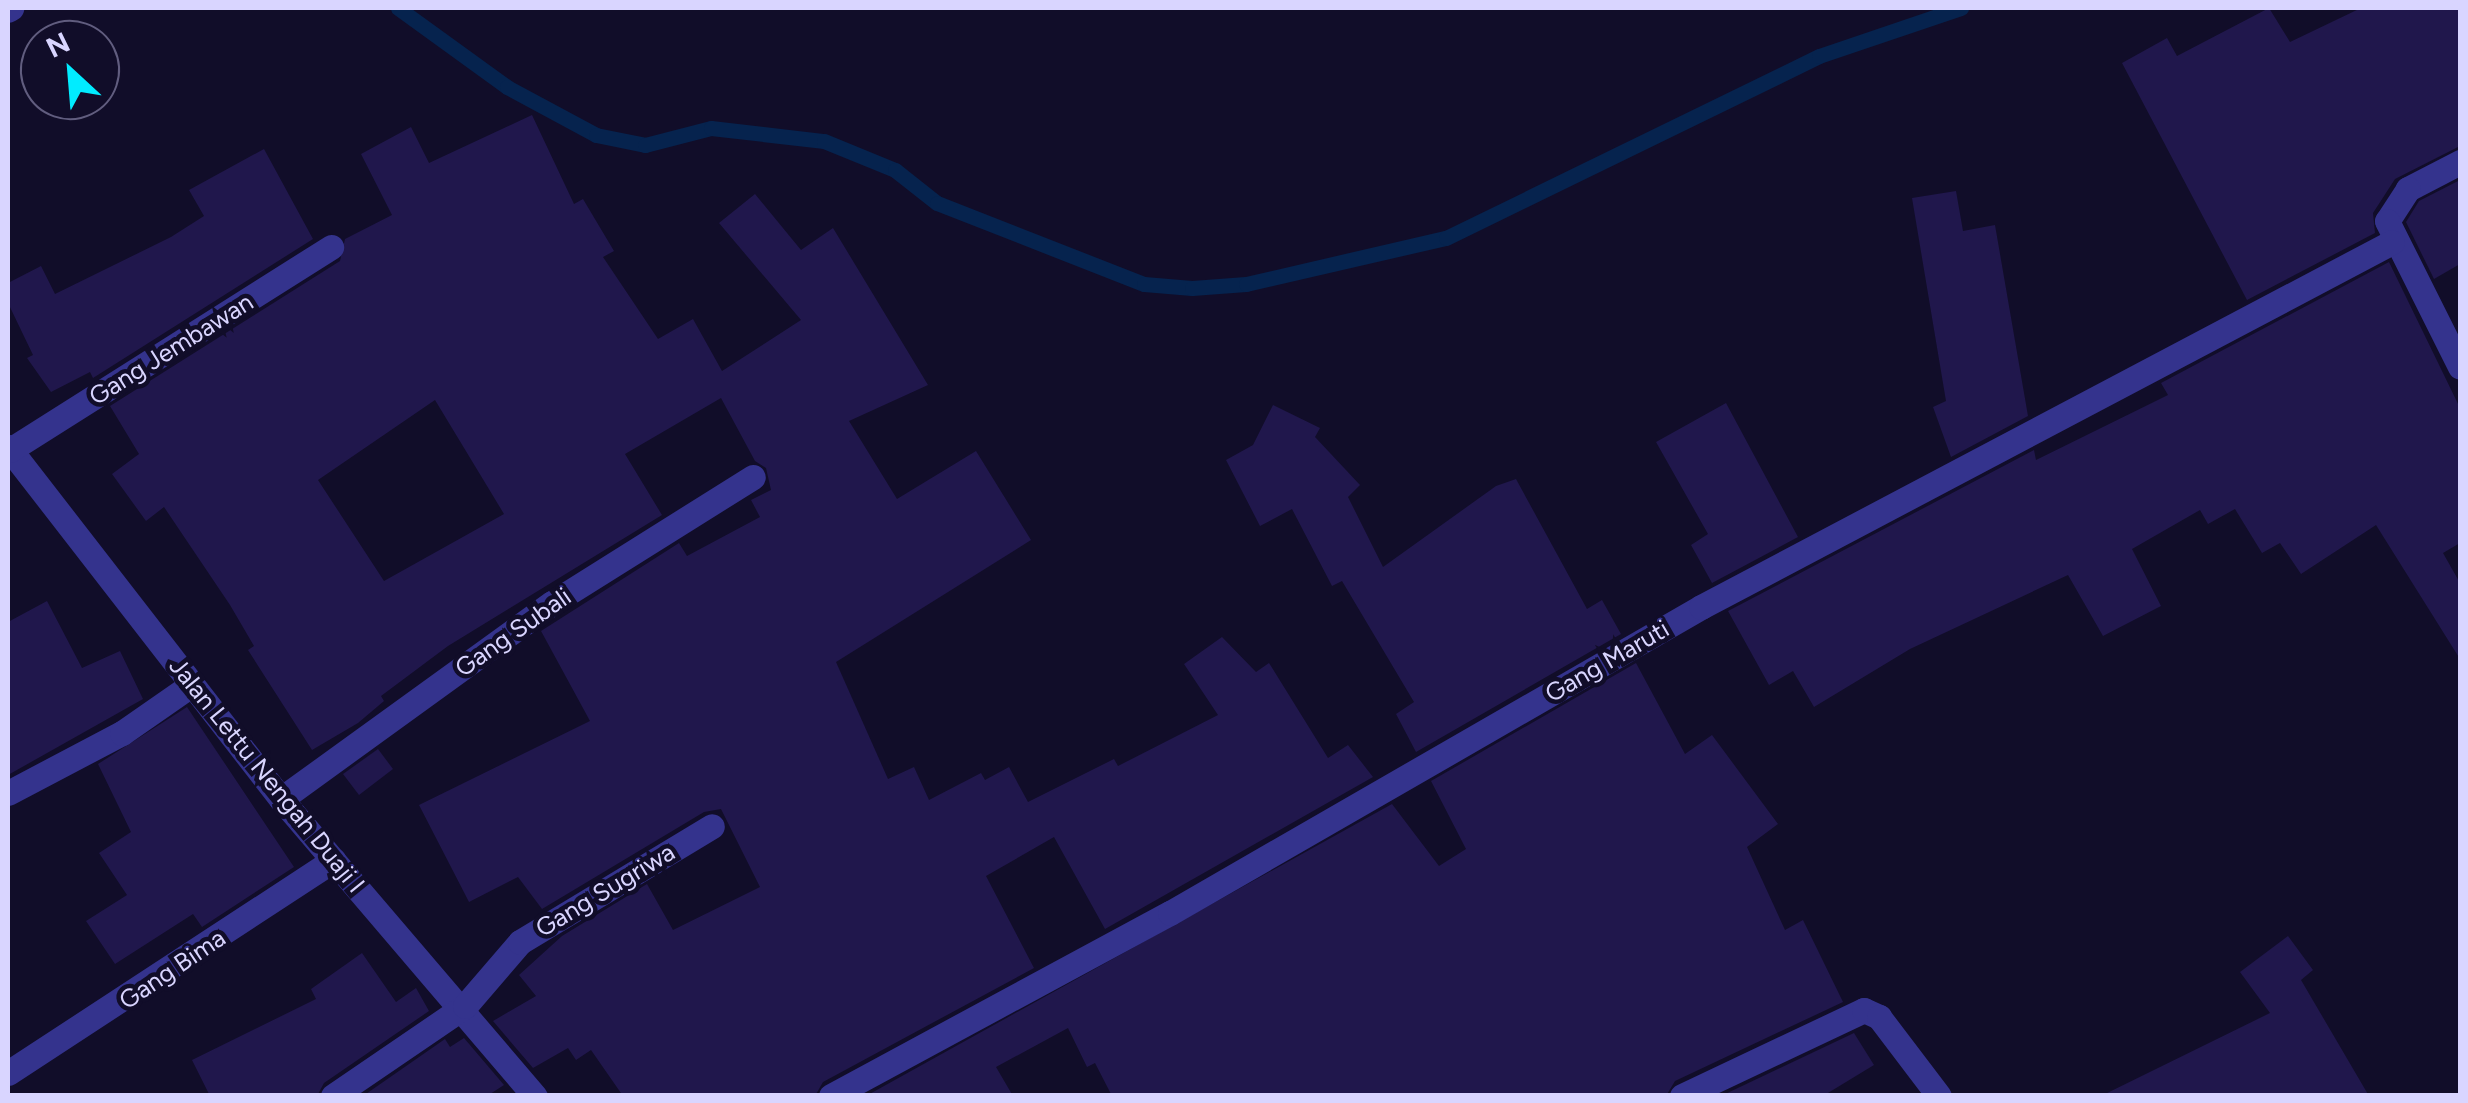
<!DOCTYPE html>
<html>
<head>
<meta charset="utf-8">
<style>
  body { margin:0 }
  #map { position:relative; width:2468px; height:1103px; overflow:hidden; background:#110d29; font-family:Figtree,sans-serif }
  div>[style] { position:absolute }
  .stream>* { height:15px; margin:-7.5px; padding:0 7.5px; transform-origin:7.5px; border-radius:7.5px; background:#06234e }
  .building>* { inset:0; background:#20174c }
  .minor>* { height:25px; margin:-12.5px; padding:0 12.5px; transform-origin:12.5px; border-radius:12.5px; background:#34338d }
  span { translate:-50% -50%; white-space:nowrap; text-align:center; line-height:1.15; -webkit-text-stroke:9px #110d29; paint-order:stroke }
  .street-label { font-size:25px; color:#d9d5ff }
  .frame { position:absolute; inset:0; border:10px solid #d9d5ff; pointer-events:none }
  .north { position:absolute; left:20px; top:20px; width:100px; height:100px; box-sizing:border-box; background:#110d29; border:2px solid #615d7f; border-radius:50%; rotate:334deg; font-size:28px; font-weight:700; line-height:40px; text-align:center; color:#d9d5ff }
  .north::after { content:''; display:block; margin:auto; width:35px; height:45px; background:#01ecff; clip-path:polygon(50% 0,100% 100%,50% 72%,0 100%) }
</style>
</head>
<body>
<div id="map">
  <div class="stream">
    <i style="left:398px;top:8px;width:135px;rotate:35.9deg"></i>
    <i style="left:507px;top:87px;width:101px;rotate:28.3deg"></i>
    <i style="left:596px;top:135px;width:50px;rotate:11.5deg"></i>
    <i style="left:645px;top:145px;width:68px;rotate:-14.4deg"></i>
    <i style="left:711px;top:128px;width:114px;rotate:6.6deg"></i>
    <i style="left:824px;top:141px;width:77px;rotate:22.2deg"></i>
    <i style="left:895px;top:170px;width:53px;rotate:38.2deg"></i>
    <i style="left:937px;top:203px;width:222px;rotate:21.4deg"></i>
    <i style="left:1144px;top:284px;width:48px;rotate:4.8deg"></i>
    <i style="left:1192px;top:288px;width:54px;rotate:-4.2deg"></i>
    <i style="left:1246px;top:284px;width:205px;rotate:-13deg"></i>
    <i style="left:1446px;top:238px;width:415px;rotate:-26deg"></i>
    <i style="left:1819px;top:56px;width:150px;rotate:-18.7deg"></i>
  </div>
  <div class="building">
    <i style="clip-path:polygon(2269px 8px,2290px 42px,2361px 8px,2460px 8px,2460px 146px,2395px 179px,2373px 213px,2375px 233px,2247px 300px,2122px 63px,2167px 38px,2177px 56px)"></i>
    <i style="clip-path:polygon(evenodd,532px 115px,574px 204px,583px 199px,614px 251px,603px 257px,658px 339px,693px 319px,722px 371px,801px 320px,719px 223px,755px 194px,801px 250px,833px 228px,928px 385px,849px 421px,897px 499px,976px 451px,1031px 540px,836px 662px,888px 779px,914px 767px,929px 800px,981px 773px,985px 780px,1009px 767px,1028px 802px,1114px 759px,1118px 766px,1218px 715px,1184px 664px,1222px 637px,1256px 672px,1269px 663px,1328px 758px,1348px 745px,1373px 777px,1105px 929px,1054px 837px,986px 876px,1034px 968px,823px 1082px,815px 1096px,623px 1096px,591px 1050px,576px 1060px,568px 1048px,533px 1068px,493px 1021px,536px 996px,519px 975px,562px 936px,647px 884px,673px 930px,760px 887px,721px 809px,704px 812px,542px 909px,518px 877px,469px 902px,419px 805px,590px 721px,541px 631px,679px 543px,687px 556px,760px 517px,751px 500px,771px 490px,766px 468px,755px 461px,721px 398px,625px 454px,662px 515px,448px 646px,381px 696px,384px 701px,358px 723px,312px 750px,248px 650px,254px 646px,230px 605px,164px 507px,146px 521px,112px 474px,139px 454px,110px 406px,340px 261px,345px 239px,392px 215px,361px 154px,411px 127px,429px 163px,532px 115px,435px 400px,504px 514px,384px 581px,318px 480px,435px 400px)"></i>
    <i style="clip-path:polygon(264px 149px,313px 239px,93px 378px,90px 372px,51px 392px,27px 358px,33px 355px,8px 303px,8px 283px,41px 266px,55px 294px,171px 237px,204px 216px,189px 190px)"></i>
    <i style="clip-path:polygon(2460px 180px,2460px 264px,2434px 279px,2406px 222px,2419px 201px)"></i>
    <i style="clip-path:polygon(1956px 191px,1963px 231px,1995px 225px,2028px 416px,1951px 457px,1933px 407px,1946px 401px,1912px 198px)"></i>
    <i style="clip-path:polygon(2389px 262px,2460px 408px,2460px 543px,2443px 553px,2460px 583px,2460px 659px,2376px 525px,2301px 574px,2280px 543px,2262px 553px,2235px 509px,2208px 524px,2200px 510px,2132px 549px,2161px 606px,2103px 636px,2068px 575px,1910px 649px,1814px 707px,1793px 671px,1769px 685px,1728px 611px,2034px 450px,2036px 460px,2168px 395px,2161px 383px)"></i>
    <i style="clip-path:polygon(1726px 403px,1798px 537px,1712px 583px,1691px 545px,1708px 534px,1656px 442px)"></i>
    <i style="clip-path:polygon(1273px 405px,1320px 428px,1315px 437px,1360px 485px,1348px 497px,1383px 567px,1496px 486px,1516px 479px,1587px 609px,1602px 600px,1621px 634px,1416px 752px,1396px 714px,1414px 702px,1342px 581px,1332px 586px,1292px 509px,1260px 526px,1226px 460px,1253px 445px)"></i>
    <i style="clip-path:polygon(47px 601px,82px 668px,120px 651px,143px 699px,8px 775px,8px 622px)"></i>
    <i style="clip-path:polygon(1636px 663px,1685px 754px,1712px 735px,1778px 824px,1747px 847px,1785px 930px,1803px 920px,1843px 1002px,1675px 1081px,1666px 1096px,1112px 1096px,1095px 1063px,1087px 1067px,1068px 1028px,996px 1067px,1013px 1096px,866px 1096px,1392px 804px,1439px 866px,1466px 849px,1431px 781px)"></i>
    <i style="clip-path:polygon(187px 707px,294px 867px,202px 927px,193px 914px,115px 964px,86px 921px,127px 895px,99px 853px,131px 832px,98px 764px)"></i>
    <i style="clip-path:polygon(378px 749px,393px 769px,359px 795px,343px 774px)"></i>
    <i style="clip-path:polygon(2288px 936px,2313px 970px,2301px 980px,2369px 1096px,2101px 1096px,2270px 1013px,2240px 972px)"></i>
    <i style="clip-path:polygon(362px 953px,396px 1002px,416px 988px,429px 1011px,324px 1083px,317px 1096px,210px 1096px,192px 1060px,316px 999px,311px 989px)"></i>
    <i style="clip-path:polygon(1854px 1033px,1874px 1065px,1823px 1096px,1721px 1096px)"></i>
    <i style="clip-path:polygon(464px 1038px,504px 1085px,487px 1096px,363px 1096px,445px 1039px,450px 1047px)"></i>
  </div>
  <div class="minor">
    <i style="left:8px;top:10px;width:4px;rotate:-34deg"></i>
    <i style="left:2460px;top:162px;width:59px;rotate:152.6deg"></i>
    <i style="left:2408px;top:189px;width:38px;rotate:123deg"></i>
    <i style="left:2387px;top:221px;width:163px;rotate:63.4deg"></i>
    <i style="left:8px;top:447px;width:445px;rotate:52.2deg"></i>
    <i style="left:281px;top:799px;width:391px;rotate:49.5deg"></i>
    <i style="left:10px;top:450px;width:380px;rotate:-32.3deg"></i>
    <i style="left:8px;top:793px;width:129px;rotate:-27.8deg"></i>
    <i style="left:122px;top:733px;width:84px;rotate:-34.8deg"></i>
    <i style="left:281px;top:799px;width:334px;rotate:-35.9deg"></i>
    <i style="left:552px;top:603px;width:237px;rotate:-32.1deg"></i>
    <i style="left:8px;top:1073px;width:389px;rotate:-33.2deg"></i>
    <i style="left:333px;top:1096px;width:160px;rotate:-34.3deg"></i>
    <i style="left:465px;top:1006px;width:84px;rotate:-49.3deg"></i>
    <i style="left:520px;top:942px;width:224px;rotate:-31.1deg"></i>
    <i style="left:831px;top:1096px;width:385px;rotate:-28.4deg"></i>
    <i style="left:1170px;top:913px;width:613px;rotate:-29.95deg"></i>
    <i style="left:1701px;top:607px;width:781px;rotate:-27.84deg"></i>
    <i style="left:1682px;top:1096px;width:201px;rotate:-25.3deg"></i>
    <i style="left:1864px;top:1010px;width:17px;rotate:25deg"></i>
    <i style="left:1879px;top:1017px;width:99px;rotate:52.8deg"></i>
  </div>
  <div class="street-label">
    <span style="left:171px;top:349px;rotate:-32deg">Gang Jembawan</span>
    <span style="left:513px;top:632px;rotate:-35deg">Gang Subali</span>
    <span style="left:1607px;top:661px;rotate:-30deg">Gang Maruti</span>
    <span style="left:267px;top:775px;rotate:51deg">Jalan Lettu Nengah Duaji I</span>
    <span style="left:605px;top:890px;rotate:-31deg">Gang Sugriwa</span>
    <span style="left:172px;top:969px;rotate:-34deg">Gang Bima</span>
  </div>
  <div class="frame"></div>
  <div class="north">N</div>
</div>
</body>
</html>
